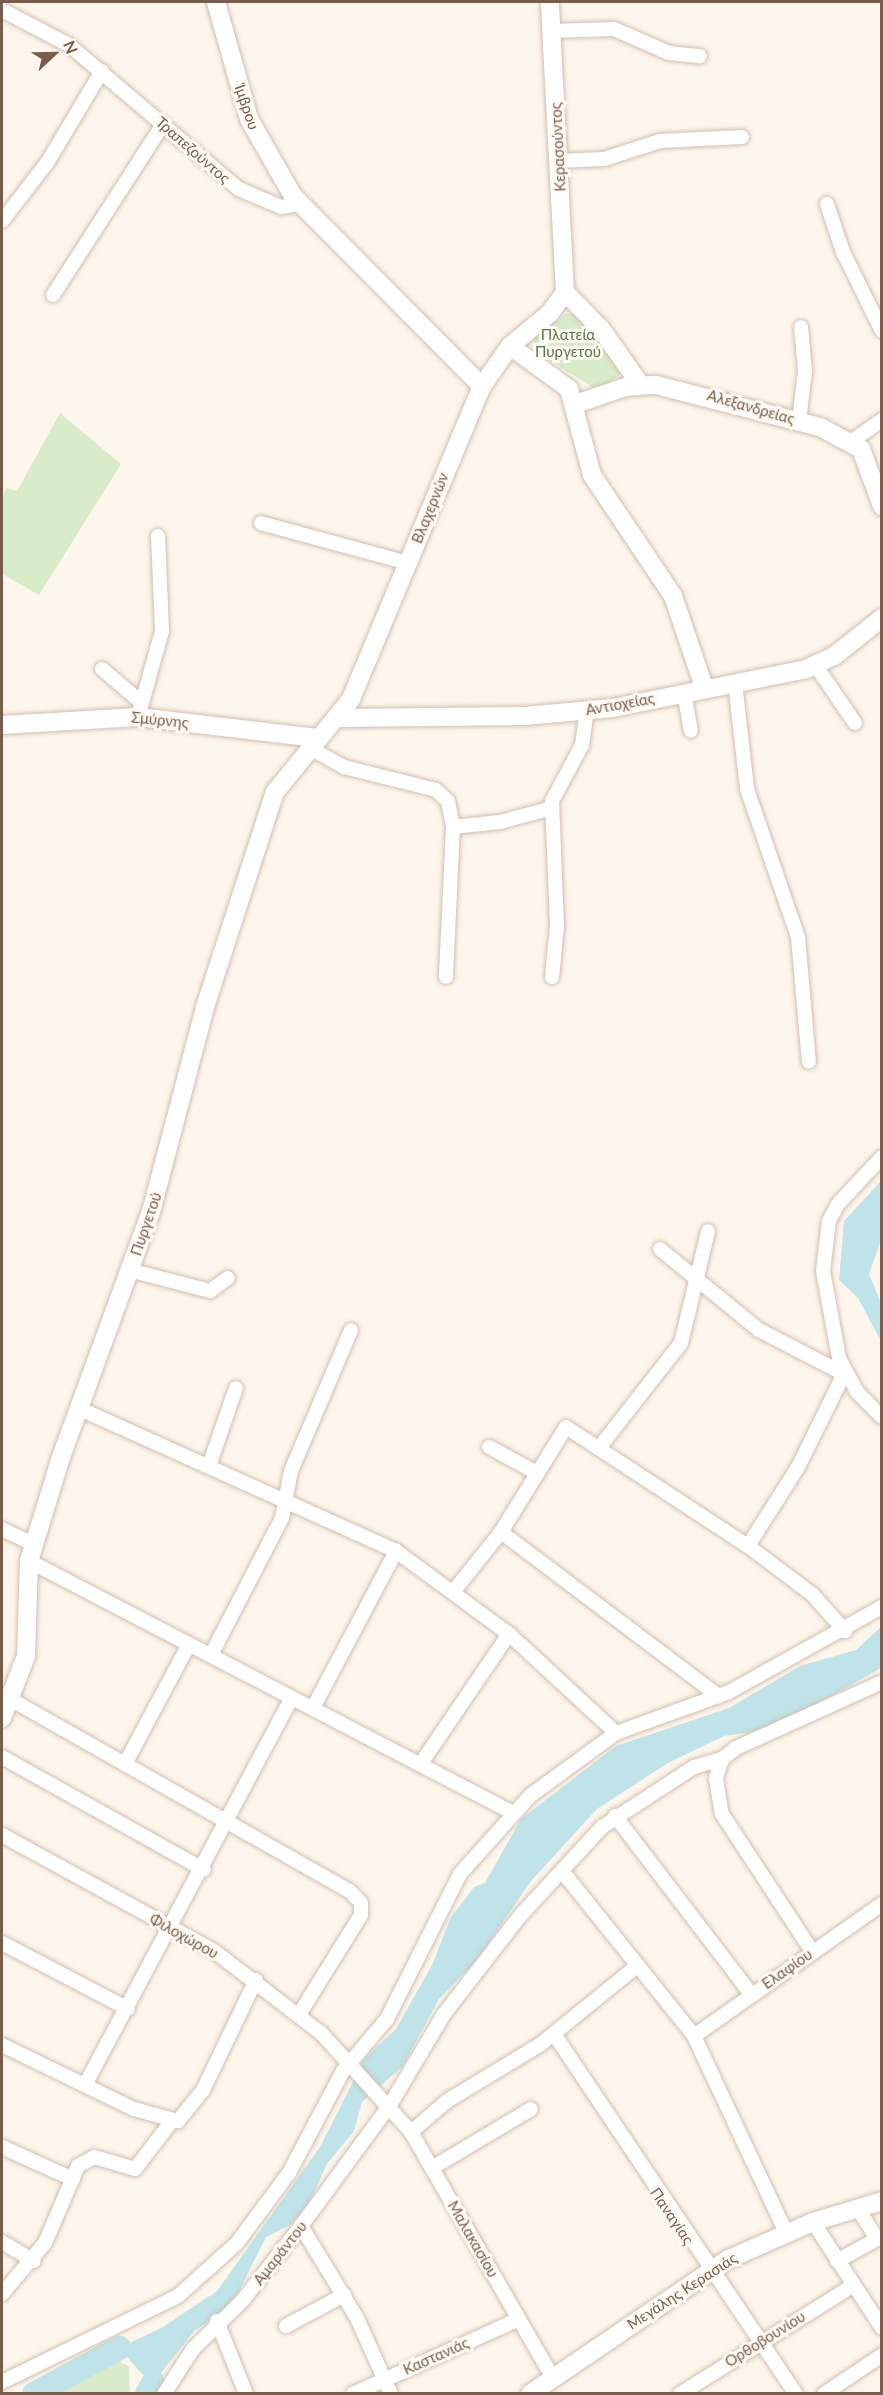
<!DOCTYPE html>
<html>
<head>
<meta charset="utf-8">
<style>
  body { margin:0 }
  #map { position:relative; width:883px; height:2395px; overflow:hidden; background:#fdf6ec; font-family:Lato,sans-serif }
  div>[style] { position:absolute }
  .green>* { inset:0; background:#d8ecc9 }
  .water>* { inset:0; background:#bfe3e8 }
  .river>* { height:24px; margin:-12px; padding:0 12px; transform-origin:12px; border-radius:12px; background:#bfe3e8 }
  .roads { filter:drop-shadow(0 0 2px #d1beb0) drop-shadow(0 0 2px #d1beb0) }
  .minor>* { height:14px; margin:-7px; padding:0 7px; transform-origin:7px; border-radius:7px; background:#fff }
  .tertiary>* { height:18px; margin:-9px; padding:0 9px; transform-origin:9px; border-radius:9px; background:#fff }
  span { translate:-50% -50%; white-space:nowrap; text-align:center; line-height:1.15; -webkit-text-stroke:6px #fffaf3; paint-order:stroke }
  .street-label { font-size:15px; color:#7a5c4d }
  .park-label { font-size:15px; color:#537a41 }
  .frame { position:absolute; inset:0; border:3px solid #7a5c4d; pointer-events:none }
  .north { position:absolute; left:24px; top:24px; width:60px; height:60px; -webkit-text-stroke:4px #fffaf3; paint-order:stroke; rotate:68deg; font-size:16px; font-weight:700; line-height:24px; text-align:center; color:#7a5c4d }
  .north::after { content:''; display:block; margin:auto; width:21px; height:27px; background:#7a5c4d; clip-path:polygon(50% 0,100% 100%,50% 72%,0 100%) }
</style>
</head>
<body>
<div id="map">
  <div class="green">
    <i style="clip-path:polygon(567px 313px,574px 314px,626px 369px,606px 386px,594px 388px,536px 352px,533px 338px)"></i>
    <i style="clip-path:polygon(60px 413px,121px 464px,39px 595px,2px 574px,2px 499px,6px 488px,17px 491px)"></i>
    <i style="clip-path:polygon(111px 2356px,129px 2367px,130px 2393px,41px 2393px)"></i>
  </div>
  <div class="water">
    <i style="clip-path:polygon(881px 1181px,881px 1240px,869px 1274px,881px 1303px,881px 1341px,858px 1298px,839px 1280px,844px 1221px)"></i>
    <i style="clip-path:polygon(881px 1627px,881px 1668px,801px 1713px,757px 1731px,724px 1736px,668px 1763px,597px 1809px,531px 1881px,477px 1960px,439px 1999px,403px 2066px,362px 2102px,354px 2131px,327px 2164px,308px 2205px,290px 2225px,266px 2237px,230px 2309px,195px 2330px,153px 2383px,142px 2374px,119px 2348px,163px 2327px,217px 2291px,320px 2147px,365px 2058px,396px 2029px,432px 1965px,451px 1917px,474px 1887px,485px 1883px,521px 1819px,616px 1746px,729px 1708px,800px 1666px,856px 1650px)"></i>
  </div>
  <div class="river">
    <i style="left:34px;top:2394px;width:97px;rotate:-28.4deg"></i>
    <i style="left:147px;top:2394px;width:13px;rotate:-61deg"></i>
  </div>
  <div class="roads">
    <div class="minor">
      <i style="left:2px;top:10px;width:76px;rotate:27.6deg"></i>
      <i style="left:69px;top:45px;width:223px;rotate:40.3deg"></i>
      <i style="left:239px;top:189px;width:46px;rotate:23.2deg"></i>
      <i style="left:281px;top:207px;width:18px;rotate:-9deg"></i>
      <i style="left:551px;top:31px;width:63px;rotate:-1.8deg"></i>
      <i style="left:614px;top:29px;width:60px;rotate:23.6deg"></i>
      <i style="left:669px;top:53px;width:31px;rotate:6deg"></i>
      <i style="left:558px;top:161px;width:46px;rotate:-2.5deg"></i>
      <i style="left:604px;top:159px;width:59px;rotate:-17.8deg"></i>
      <i style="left:660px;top:141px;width:82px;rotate:-2.8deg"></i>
      <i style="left:827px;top:204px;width:51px;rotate:71.6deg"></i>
      <i style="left:843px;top:252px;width:88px;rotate:63.7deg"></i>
      <i style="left:2px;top:221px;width:73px;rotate:-52.2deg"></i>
      <i style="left:47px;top:163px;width:107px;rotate:-59.1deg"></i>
      <i style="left:53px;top:295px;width:203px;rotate:-57.2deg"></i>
      <i style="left:799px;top:421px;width:50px;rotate:-83.2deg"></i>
      <i style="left:805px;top:371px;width:44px;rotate:-95.2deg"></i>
      <i style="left:852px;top:441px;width:37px;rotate:-35deg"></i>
      <i style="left:261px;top:523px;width:152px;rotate:15.2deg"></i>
      <i style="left:816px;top:666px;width:69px;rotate:55.6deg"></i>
      <i style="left:102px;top:669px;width:52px;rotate:40.4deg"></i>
      <i style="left:735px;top:683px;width:107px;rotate:83.5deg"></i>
      <i style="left:747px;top:789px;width:157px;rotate:71deg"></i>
      <i style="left:798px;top:937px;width:125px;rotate:85deg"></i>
      <i style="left:684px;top:692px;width:39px;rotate:80deg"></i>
      <i style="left:138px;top:717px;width:89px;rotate:-74.4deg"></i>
      <i style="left:162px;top:631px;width:95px;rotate:-92.4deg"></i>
      <i style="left:308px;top:747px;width:41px;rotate:29.1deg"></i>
      <i style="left:344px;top:767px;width:95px;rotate:14deg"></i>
      <i style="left:436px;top:790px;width:16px;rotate:43deg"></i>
      <i style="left:448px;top:801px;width:26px;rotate:79deg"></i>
      <i style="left:453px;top:827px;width:150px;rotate:92.7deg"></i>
      <i style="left:453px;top:827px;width:47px;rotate:-6.1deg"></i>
      <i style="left:500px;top:822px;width:54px;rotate:-15.1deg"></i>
      <i style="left:552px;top:977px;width:51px;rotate:-84.4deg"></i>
      <i style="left:557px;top:926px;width:125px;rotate:-92.3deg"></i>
      <i style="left:552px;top:801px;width:64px;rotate:-61.8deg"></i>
      <i style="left:582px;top:745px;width:34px;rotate:-82deg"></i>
      <i style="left:882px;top:1157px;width:64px;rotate:133.1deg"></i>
      <i style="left:838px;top:1204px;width:19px;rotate:118deg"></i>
      <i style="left:829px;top:1221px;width:50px;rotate:96.8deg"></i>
      <i style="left:823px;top:1271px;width:88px;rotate:79.6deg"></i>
      <i style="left:839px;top:1358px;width:38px;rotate:62deg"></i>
      <i style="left:857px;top:1392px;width:35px;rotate:45deg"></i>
      <i style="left:660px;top:1249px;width:128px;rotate:39.3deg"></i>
      <i style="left:759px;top:1330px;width:98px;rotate:27.3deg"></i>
      <i style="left:129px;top:1270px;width:84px;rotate:14.5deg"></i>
      <i style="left:210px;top:1291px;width:22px;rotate:-36deg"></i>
      <i style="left:78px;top:1408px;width:349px;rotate:24.2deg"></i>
      <i style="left:396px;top:1551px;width:140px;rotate:36.3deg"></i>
      <i style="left:509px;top:1634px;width:146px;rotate:42.8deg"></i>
      <i style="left:489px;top:1447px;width:55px;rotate:28.4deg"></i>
      <i style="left:599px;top:1448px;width:133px;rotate:-52deg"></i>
      <i style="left:681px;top:1343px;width:115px;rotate:-76.4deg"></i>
      <i style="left:210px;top:1463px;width:79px;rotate:-70.9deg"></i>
      <i style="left:2px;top:1529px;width:37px;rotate:26deg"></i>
      <i style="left:501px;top:1532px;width:273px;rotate:37deg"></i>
      <i style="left:748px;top:1546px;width:93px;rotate:-57.7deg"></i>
      <i style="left:798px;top:1467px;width:102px;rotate:-63.7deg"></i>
      <i style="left:29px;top:1561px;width:546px;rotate:27.5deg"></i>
      <i style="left:453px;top:1592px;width:77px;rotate:-51.3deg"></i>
      <i style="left:501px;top:1532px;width:123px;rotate:-58.2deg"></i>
      <i style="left:566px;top:1427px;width:217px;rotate:33.2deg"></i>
      <i style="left:748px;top:1546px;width:80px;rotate:36.9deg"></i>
      <i style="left:812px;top:1594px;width:50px;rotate:48.3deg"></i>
      <i style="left:211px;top:1655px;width:154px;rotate:-62.6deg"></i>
      <i style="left:282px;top:1518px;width:48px;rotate:-79.2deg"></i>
      <i style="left:291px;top:1471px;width:153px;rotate:-66.9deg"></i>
      <i style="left:10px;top:1699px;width:390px;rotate:29.5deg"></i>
      <i style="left:350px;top:1891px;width:16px;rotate:47deg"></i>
      <i style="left:361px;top:1903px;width:12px;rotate:90deg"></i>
      <i style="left:361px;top:1915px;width:115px;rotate:121.9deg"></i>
      <i style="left:313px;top:1708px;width:178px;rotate:-62.1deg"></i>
      <i style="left:2px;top:1757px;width:231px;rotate:29.2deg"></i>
      <i style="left:722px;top:1759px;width:20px;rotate:108deg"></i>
      <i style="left:716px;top:1778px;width:36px;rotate:81deg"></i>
      <i style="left:722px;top:1814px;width:164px;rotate:56.7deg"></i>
      <i style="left:422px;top:1762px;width:155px;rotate:-55.8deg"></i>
      <i style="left:125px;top:1764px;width:136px;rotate:-61.9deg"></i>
      <i style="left:615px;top:1816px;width:224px;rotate:52.6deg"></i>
      <i style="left:2px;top:1835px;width:242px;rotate:28.7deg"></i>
      <i style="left:214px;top:1951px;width:135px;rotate:37.5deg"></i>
      <i style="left:321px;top:2033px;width:134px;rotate:47.7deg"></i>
      <i style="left:411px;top:2132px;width:282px;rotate:60deg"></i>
      <i style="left:562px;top:1871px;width:211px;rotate:51.3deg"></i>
      <i style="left:694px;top:2036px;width:217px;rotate:64.9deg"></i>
      <i style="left:2px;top:1943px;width:142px;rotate:27.6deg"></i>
      <i style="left:554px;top:2034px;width:434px;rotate:56.1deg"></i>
      <i style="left:694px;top:2036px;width:230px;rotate:-35.1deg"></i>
      <i style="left:2px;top:2045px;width:147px;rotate:25.9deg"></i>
      <i style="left:134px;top:2109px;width:46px;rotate:15.3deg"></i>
      <i style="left:178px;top:2121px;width:40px;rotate:-51deg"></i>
      <i style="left:203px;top:2090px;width:122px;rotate:-64.3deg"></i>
      <i style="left:85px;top:2085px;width:439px;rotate:-61.9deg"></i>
      <i style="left:411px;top:2132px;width:48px;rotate:-40.7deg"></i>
      <i style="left:447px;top:2101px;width:110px;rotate:-31.2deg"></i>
      <i style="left:541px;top:2044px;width:124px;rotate:-39.1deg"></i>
      <i style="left:2px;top:2147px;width:78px;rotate:24.3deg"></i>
      <i style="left:432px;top:2168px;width:115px;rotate:-30.8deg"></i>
      <i style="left:813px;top:2222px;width:126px;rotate:56.9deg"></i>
      <i style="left:301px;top:2226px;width:108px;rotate:58.7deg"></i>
      <i style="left:357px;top:2318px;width:83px;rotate:65.9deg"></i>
      <i style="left:2px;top:2242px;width:37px;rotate:31deg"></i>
      <i style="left:837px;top:2261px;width:46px;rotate:-28.8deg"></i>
      <i style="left:877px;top:2239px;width:36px;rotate:-122deg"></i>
      <i style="left:2px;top:2294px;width:67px;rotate:-49.9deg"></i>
      <i style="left:45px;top:2243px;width:84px;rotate:-66.8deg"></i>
      <i style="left:78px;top:2166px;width:18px;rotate:-29deg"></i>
      <i style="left:94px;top:2157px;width:43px;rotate:16.3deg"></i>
      <i style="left:135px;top:2169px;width:59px;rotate:-52.5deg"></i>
      <i style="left:217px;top:2321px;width:79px;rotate:68.3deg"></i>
      <i style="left:286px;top:2326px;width:66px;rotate:-28.1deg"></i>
      <i style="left:2px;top:2382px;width:196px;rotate:-26deg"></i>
      <i style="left:178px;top:2296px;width:79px;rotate:-41.9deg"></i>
      <i style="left:237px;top:2243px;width:87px;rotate:-53.4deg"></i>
      <i style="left:289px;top:2173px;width:115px;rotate:-62.1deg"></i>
      <i style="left:343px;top:2071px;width:68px;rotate:-49.8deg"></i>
      <i style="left:387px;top:2019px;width:162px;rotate:-63.3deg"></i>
      <i style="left:460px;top:1874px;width:106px;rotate:-48.1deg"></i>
      <i style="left:531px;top:1795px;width:105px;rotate:-36.1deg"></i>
      <i style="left:616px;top:1733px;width:120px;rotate:-19.9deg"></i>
      <i style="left:729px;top:1692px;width:175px;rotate:-29.1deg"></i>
      <i style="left:164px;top:2394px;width:54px;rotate:-57.2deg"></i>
      <i style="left:193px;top:2349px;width:70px;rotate:-44.4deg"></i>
      <i style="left:243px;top:2300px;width:94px;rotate:-51.9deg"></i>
      <i style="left:301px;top:2226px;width:150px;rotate:-53.7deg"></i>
      <i style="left:390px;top:2105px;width:106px;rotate:-59.3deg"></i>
      <i style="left:444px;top:2014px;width:124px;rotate:-52.2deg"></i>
      <i style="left:520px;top:1916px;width:121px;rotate:-47.3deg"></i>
      <i style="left:602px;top:1827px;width:110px;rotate:-33.1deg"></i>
      <i style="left:694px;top:1767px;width:29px;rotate:-16deg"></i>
      <i style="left:722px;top:1759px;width:18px;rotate:-38deg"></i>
      <i style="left:736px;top:1748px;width:160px;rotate:-24.3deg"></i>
      <i style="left:353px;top:2394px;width:182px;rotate:-24.3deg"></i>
      <i style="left:680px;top:2394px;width:203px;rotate:-32.1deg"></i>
      <i style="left:824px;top:2394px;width:70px;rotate:-33.9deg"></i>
    </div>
    <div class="tertiary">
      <i style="left:216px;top:2px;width:122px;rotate:74.2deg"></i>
      <i style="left:249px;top:119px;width:89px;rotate:60.3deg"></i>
      <i style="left:293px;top:196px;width:268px;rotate:45.2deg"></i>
      <i style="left:565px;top:292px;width:52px;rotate:45.8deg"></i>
      <i style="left:601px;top:329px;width:67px;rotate:54.7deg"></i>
      <i style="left:510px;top:346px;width:73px;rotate:36.1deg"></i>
      <i style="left:569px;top:389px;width:89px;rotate:75deg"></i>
      <i style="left:592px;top:475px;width:146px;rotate:56.2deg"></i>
      <i style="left:673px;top:596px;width:96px;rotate:71.2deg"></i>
      <i style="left:576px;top:404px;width:52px;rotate:-19.1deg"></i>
      <i style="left:625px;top:387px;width:31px;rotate:-4deg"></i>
      <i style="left:656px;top:385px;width:169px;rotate:14.4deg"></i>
      <i style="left:820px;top:427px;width:47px;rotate:28.2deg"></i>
      <i style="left:861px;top:449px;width:61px;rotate:69.8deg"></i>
      <i style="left:339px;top:718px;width:186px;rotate:-0.6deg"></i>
      <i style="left:525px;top:716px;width:88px;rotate:-5.2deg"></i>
      <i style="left:613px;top:708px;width:197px;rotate:-11.4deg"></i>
      <i style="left:806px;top:669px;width:31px;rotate:-25deg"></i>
      <i style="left:834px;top:656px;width:61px;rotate:-38.4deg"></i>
      <i style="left:2px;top:725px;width:136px;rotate:-3.4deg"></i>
      <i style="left:138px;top:717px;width:180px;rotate:6.7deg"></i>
      <i style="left:2px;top:1718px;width:66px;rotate:-68.8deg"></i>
      <i style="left:26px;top:1656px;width:95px;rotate:-88.2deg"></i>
      <i style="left:29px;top:1561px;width:106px;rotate:-72.9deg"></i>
      <i style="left:60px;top:1460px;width:268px;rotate:-69.9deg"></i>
      <i style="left:152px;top:1208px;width:211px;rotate:-75.2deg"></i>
      <i style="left:206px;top:1004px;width:223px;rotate:-72deg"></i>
      <i style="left:275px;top:792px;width:120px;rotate:-50.7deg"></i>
      <i style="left:351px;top:699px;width:339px;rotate:-67.3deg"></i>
      <i style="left:482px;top:386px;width:49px;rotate:-55deg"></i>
      <i style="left:510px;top:346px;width:52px;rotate:-39.5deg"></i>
      <i style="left:550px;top:313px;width:26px;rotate:-54deg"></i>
      <i style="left:565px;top:292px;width:290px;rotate:-93deg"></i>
      <i style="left:530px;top:2394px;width:240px;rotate:-34.2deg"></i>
      <i style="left:729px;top:2259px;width:92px;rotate:-23.8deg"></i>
      <i style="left:813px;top:2222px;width:72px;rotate:-16.9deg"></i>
    </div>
  </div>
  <div class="street-label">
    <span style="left:247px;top:107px;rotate:71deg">Ίμβρου</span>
    <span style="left:558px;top:147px;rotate:-93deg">Κερασούντος</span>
    <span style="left:193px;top:150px;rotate:41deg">Τραπεζούντος</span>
    <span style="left:751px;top:407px;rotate:16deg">Αλεξανδρείας</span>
    <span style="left:430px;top:508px;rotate:-68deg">Βλαχερνών</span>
    <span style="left:620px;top:704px;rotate:-10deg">Αντιοχείας</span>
    <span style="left:160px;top:720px;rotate:6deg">Σμύρνης</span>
    <span style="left:146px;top:1224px;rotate:-71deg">Πυργετού</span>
    <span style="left:184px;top:1936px;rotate:29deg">Φιλοχώρου</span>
    <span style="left:787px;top:1969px;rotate:-35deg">Ελαφίου</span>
    <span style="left:672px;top:2216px;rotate:56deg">Παναγίας</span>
    <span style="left:473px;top:2239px;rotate:60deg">Μαλακασίου</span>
    <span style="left:280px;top:2253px;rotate:-52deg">Αμαράντου</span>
    <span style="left:682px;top:2291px;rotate:-33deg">Μεγάλης Κερασιάς</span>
    <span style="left:765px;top:2339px;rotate:-32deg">Ορθοβουνίου</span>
    <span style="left:436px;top:2356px;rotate:-24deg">Καστανιάς</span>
  </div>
  <div class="park-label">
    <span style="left:568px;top:343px">Πλατεία<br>Πυργετού</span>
  </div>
  <div class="frame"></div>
  <div class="north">N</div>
</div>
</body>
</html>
